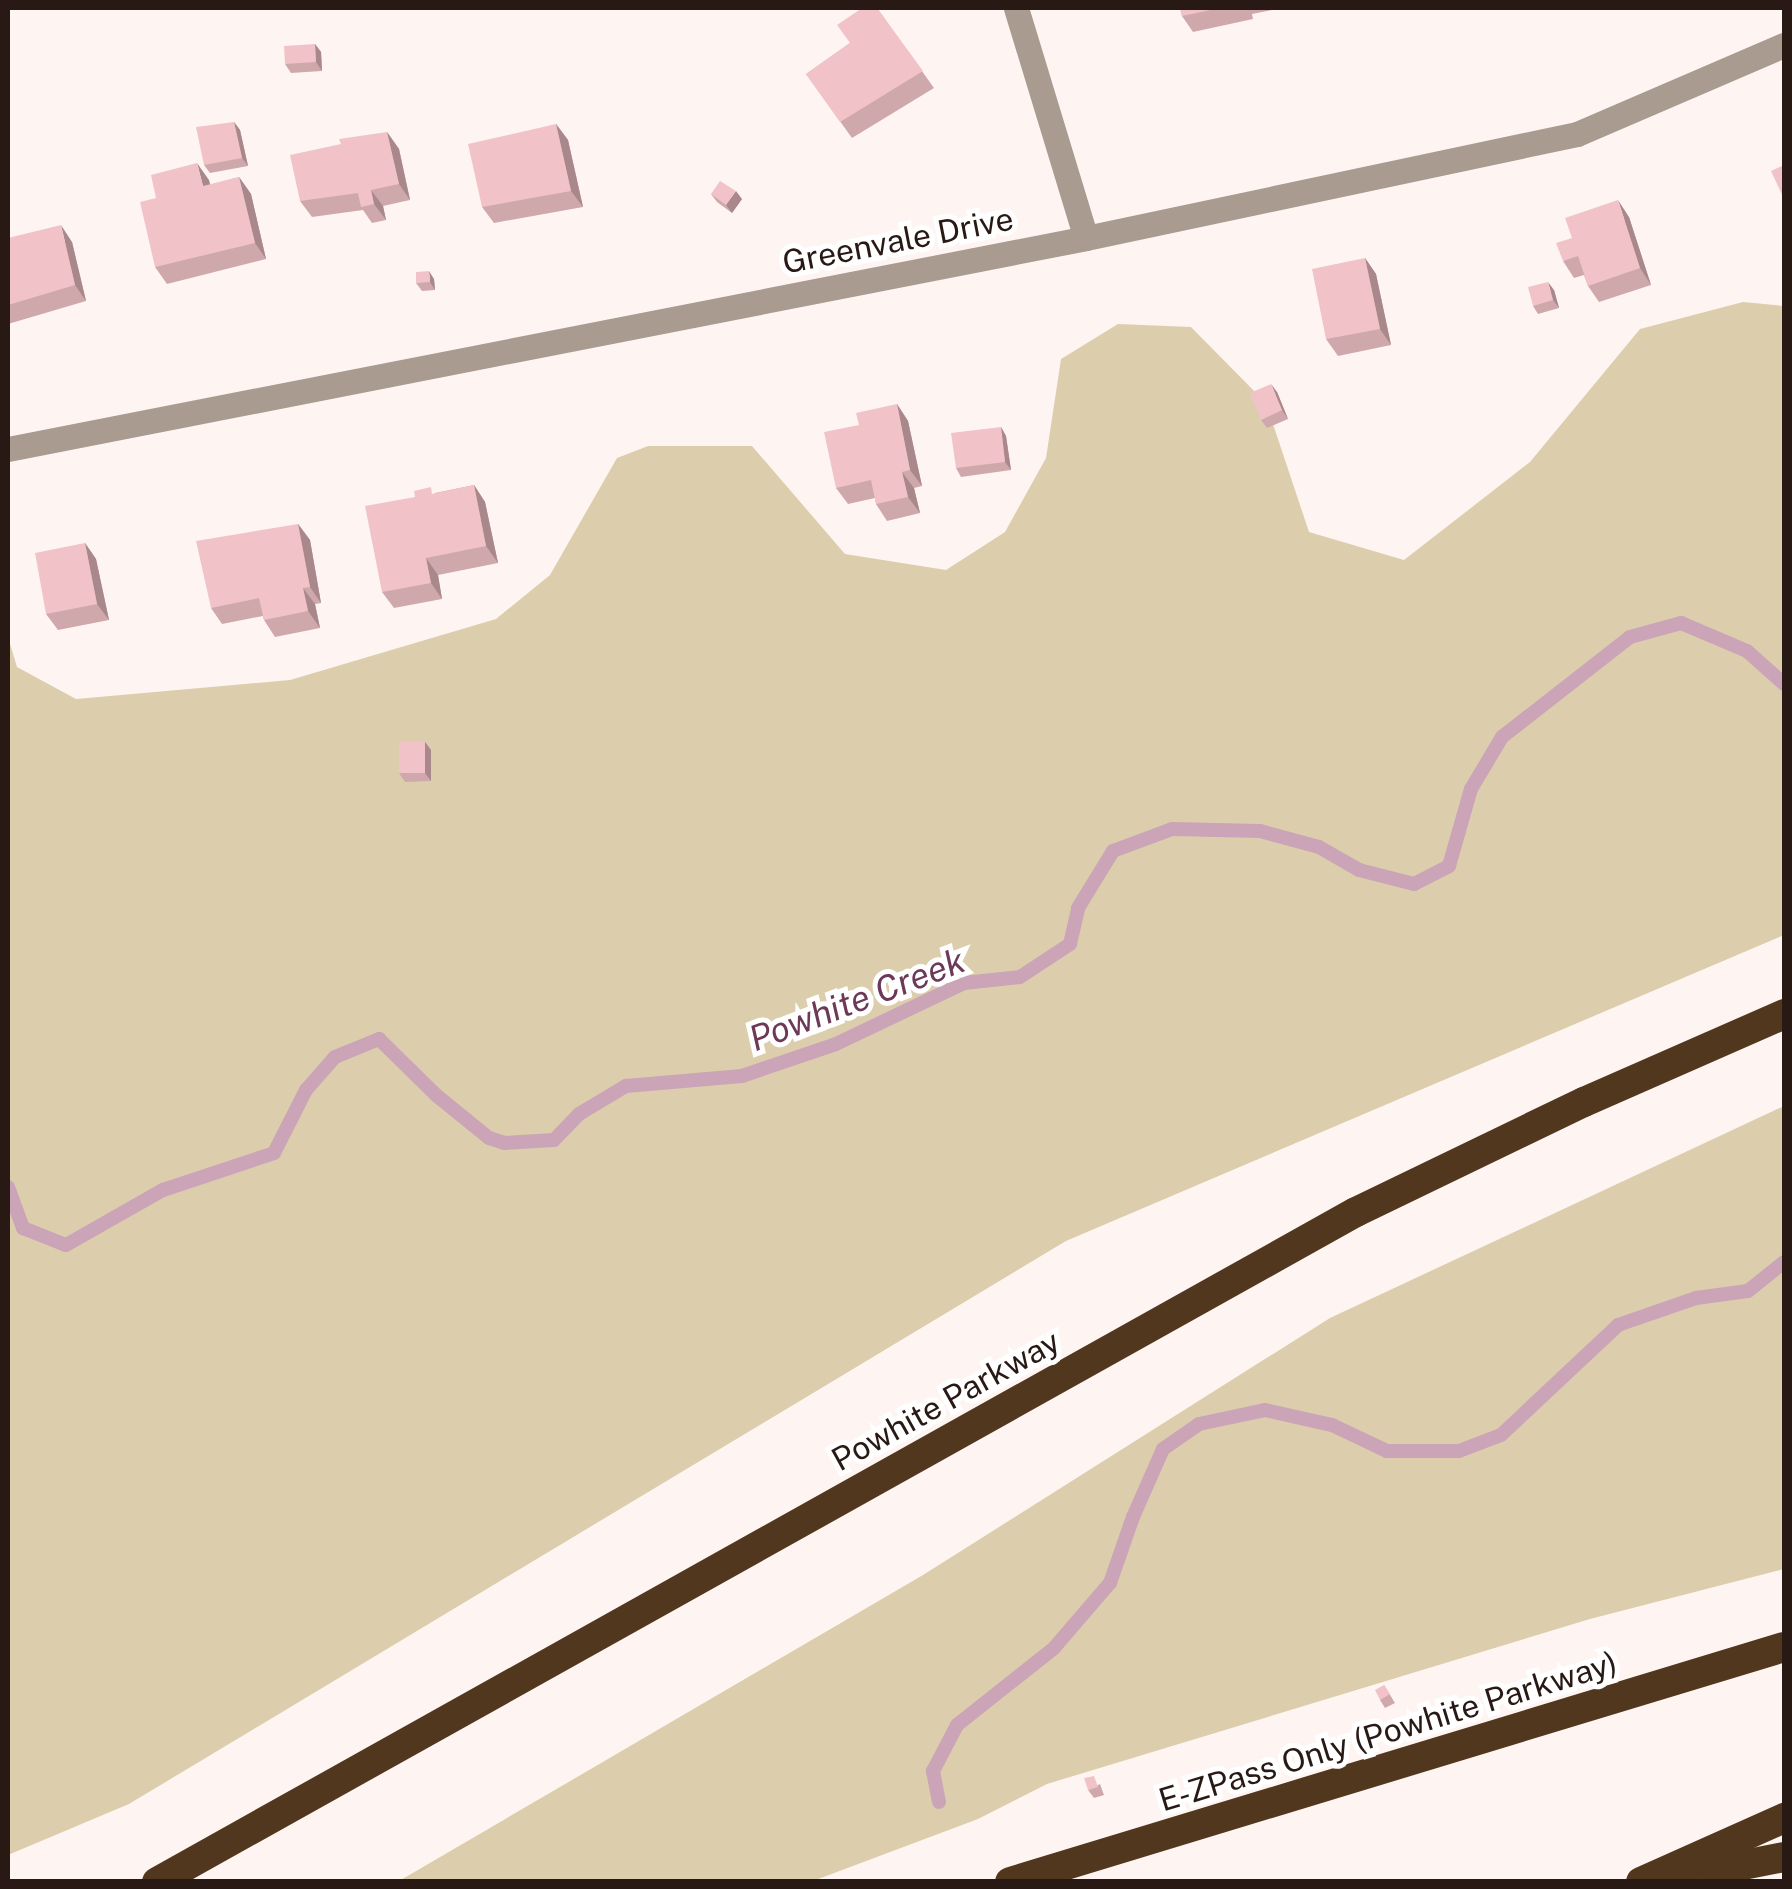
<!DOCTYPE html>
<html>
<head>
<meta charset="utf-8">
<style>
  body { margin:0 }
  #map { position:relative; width:1792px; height:1889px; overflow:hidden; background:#fef5f3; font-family:"Public Sans",sans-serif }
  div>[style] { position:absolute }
  .green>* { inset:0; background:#dccead }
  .stream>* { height:14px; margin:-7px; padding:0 7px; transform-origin:7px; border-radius:7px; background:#cba4b8 }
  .minor>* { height:25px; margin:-12.5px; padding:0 12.5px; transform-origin:12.5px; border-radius:12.5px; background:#aa9b90 }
  .motorway>* { height:30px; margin:-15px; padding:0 15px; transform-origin:15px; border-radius:15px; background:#52371f }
  .wall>* { inset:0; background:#cfa8ac }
  .shaded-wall>* { inset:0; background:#a9888c }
  .building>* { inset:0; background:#f1c3c8 }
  span { translate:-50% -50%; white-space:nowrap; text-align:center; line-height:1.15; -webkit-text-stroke:10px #fff; paint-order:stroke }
  .street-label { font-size:32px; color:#281915 }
  .water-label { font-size:35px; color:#6c3956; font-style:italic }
  .frame { position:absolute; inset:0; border:10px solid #281915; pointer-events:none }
</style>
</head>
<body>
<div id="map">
  <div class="green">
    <i style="clip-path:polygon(1743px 302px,1784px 306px,1784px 935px,1066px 1241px,129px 1804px,8px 1855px,8px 637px,17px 667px,76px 699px,290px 680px,496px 619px,550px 575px,617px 458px,648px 446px,752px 446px,845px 554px,946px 570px,1005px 532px,1046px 458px,1061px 359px,1118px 324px,1191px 327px,1266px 403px,1309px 532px,1404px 560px,1530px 462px,1640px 329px)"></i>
    <i style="clip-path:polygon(1784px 1106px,1784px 1569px,1590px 1619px,1047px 1784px,978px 1819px,813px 1881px,399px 1881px,923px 1575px,1330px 1318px)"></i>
  </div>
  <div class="stream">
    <i style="left:8px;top:1187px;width:44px;rotate:69.9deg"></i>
    <i style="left:23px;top:1228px;width:46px;rotate:21.6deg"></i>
    <i style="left:66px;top:1245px;width:112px;rotate:-29.6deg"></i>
    <i style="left:163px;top:1190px;width:117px;rotate:-18.4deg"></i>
    <i style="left:274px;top:1153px;width:71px;rotate:-63.1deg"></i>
    <i style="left:306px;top:1090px;width:44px;rotate:-48.7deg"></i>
    <i style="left:335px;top:1057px;width:48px;rotate:-22.2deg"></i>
    <i style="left:379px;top:1039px;width:80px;rotate:44.5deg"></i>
    <i style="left:436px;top:1095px;width:68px;rotate:39.1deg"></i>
    <i style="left:489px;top:1138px;width:16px;rotate:18deg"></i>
    <i style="left:504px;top:1143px;width:50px;rotate:-3.4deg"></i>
    <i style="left:554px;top:1140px;width:36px;rotate:-46deg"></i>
    <i style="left:579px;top:1114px;width:55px;rotate:-30.8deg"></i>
    <i style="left:626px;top:1086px;width:116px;rotate:-4.9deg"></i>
    <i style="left:742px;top:1076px;width:99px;rotate:-18.8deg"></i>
    <i style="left:836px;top:1044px;width:142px;rotate:-25.5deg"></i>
    <i style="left:964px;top:983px;width:56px;rotate:-6.1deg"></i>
    <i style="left:1020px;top:977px;width:60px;rotate:-33.4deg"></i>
    <i style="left:1070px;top:944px;width:37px;rotate:-77deg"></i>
    <i style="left:1078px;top:908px;width:67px;rotate:-58.4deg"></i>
    <i style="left:1113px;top:851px;width:63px;rotate:-20.4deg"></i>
    <i style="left:1172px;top:829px;width:88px;rotate:1.3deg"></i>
    <i style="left:1260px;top:831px;width:61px;rotate:15.2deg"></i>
    <i style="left:1319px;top:847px;width:46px;rotate:29.9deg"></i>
    <i style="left:1359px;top:870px;width:57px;rotate:14.3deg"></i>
    <i style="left:1414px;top:884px;width:39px;rotate:-27deg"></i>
    <i style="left:1449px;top:866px;width:80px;rotate:-74.1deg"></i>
    <i style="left:1471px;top:789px;width:61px;rotate:-59.2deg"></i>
    <i style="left:1502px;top:737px;width:162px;rotate:-38deg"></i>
    <i style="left:1630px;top:637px;width:53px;rotate:-15.4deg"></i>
    <i style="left:1681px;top:623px;width:72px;rotate:23deg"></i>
    <i style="left:1747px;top:651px;width:50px;rotate:41.7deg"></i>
    <i style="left:939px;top:1802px;width:32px;rotate:-101deg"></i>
    <i style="left:933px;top:1771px;width:52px;rotate:-62.4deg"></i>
    <i style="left:957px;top:1725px;width:124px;rotate:-38.4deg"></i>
    <i style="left:1054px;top:1648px;width:86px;rotate:-49.3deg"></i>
    <i style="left:1110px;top:1583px;width:70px;rotate:-70.8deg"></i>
    <i style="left:1133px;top:1517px;width:74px;rotate:-66.2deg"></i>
    <i style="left:1163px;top:1449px;width:44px;rotate:-34.8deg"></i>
    <i style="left:1199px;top:1424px;width:67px;rotate:-12deg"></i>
    <i style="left:1265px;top:1410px;width:69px;rotate:12.6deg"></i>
    <i style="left:1332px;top:1425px;width:61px;rotate:25.3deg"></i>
    <i style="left:1387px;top:1451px;width:72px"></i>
    <i style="left:1459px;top:1451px;width:45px;rotate:-20.9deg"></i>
    <i style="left:1501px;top:1435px;width:161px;rotate:-43.2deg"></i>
    <i style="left:1618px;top:1325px;width:83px;rotate:-19.1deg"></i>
    <i style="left:1696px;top:1298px;width:52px;rotate:-7.7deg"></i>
    <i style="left:1748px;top:1291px;width:46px;rotate:-38.9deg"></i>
  </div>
  <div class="minor">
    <i style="left:1016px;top:8px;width:240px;rotate:73.1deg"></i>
    <i style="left:8px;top:449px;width:1098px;rotate:-11.07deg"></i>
    <i style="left:1086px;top:238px;width:502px;rotate:-11.96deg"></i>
    <i style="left:1577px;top:134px;width:225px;rotate:-23.3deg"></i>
  </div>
  <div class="motorway">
    <i style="left:1682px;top:1877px;width:104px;rotate:-11.1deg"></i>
    <i style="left:157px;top:1882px;width:1373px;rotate:-29.2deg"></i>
    <i style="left:1356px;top:1212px;width:253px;rotate:-25.8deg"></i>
    <i style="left:1584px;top:1102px;width:219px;rotate:-23.7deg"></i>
    <i style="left:1010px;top:1882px;width:809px;rotate:-16.89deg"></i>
    <i style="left:1641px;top:1882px;width:157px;rotate:-24.1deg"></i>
  </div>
  <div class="wall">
    <i style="clip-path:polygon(877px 8px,934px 88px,852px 138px,806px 74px,850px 43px)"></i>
    <i style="clip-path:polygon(1180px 8px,1272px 8px,1272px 10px,1252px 14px,1253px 19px,1193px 32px,1182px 16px)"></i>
    <i style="clip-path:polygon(315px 44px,321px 52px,322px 71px,291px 73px,285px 64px)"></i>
    <i style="clip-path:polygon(234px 122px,240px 130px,248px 166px,210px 173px,204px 165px)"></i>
    <i style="clip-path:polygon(556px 124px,568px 140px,583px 207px,494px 223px,482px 207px)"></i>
    <i style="clip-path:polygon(387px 132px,399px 149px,410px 200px,383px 206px,386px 220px,372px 223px,363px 210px,312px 217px,300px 201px)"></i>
    <i style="clip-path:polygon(239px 177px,251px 194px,266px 259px,167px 284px,155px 267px,209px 180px,210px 185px)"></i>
    <i style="clip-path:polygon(711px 194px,742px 199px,732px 213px,717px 202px)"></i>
    <i style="clip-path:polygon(1629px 217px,1651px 285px,1599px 302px,1588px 286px,1584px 275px,1574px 278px,1563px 261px)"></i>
    <i style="clip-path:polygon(8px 238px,72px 242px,86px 301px,8px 324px)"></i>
    <i style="clip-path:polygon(1365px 258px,1376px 274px,1391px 345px,1338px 356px,1326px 339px)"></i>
    <i style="clip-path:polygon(434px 279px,435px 290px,422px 291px,416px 283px)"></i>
    <i style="clip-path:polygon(1554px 290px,1559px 308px,1538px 314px,1533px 306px)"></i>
    <i style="clip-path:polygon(1277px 392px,1288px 419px,1267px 428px,1261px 420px)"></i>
    <i style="clip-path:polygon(897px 404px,908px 421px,922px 486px,914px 488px,920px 513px,887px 521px,876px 504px,875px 498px,848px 504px,836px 488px)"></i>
    <i style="clip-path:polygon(1001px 427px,1006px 436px,1011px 470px,961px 477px,956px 468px)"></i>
    <i style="clip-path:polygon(474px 485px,485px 502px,498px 563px,438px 575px,442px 599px,394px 608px,382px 592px,435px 493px)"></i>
    <i style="clip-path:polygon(298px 524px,310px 540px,321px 603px,315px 604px,320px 628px,275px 637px,264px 620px,263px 616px,222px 624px,211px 608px)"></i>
    <i style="clip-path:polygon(85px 543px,96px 559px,109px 620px,58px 630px,46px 614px)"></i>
    <i style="clip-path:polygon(425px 742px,431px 750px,431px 781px,405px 782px,399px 773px)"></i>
    <i style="clip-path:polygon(1384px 1685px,1395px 1703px,1385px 1708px,1380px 1700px)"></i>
    <i style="clip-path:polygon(1100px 1784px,1104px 1795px,1094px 1798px,1088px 1790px)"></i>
  </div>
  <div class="shaded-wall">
    <i style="clip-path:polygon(315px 44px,321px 52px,322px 71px,316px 62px)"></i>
    <i style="clip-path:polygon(234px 122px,240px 130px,248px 166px,242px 158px)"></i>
    <i style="clip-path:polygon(556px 124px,568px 140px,583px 207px,571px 191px)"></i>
    <i style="clip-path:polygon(387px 132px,399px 149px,410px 200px,399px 184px)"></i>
    <i style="clip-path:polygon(197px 163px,209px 180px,214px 203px,203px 186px)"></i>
    <i style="clip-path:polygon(239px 177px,251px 194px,266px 259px,255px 243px)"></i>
    <i style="clip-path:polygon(371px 190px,383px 206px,386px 220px,374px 204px)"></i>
    <i style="clip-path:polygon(736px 191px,742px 199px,732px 213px,726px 205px)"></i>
    <i style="clip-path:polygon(1618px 200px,1629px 217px,1651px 285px,1640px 268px)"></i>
    <i style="clip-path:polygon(61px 225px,72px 242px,86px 301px,75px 285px)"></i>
    <i style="clip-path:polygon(1365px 258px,1376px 274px,1391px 345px,1380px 329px)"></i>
    <i style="clip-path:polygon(429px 271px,434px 279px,435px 290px,430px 282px)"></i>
    <i style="clip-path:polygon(1548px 282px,1554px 290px,1559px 308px,1553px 300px)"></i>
    <i style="clip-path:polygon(1271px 384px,1277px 392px,1288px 419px,1282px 410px)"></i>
    <i style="clip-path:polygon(897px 404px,908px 421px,922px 486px,910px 470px)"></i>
    <i style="clip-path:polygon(1001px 427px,1006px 436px,1011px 470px,1005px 462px)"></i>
    <i style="clip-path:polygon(902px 472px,914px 488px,920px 513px,908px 497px)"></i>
    <i style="clip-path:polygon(474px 485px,485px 502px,498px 563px,486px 546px)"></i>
    <i style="clip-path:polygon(298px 524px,310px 540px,321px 603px,310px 587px)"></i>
    <i style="clip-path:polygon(85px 543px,96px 559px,109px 620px,97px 604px)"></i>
    <i style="clip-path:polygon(426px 558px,438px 575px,442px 599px,431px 583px)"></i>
    <i style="clip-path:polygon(303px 588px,315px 604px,320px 628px,308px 611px)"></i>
    <i style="clip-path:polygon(425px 742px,431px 750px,431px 781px,425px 773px)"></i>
  </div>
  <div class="building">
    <i style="clip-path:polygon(862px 8px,877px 8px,923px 71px,840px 122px,806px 74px,850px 43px,837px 25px)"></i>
    <i style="clip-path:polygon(1180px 8px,1220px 8px,1182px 16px)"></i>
    <i style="clip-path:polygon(315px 44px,316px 62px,285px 64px,284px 46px)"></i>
    <i style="clip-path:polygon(234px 122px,242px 158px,204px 165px,196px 127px)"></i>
    <i style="clip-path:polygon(556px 124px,571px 191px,482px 207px,468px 144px)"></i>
    <i style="clip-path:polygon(387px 132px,399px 184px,371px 190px,374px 204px,361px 207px,358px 193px,300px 201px,290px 155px,341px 144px,339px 139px)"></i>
    <i style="clip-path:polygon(197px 163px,203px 186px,239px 177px,255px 243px,155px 267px,140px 202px,156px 198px,151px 175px)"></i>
    <i style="clip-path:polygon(1784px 165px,1784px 199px,1771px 171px)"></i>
    <i style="clip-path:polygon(720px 181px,736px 191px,726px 205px,711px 194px)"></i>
    <i style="clip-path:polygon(1618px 200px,1640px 268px,1588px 286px,1578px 256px,1563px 261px,1556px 243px,1572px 238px,1565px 218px)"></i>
    <i style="clip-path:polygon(61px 225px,75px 285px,8px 305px,8px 238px)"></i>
    <i style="clip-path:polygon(1365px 258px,1380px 329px,1326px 339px,1312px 269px)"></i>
    <i style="clip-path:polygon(429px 271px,430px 282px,416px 283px,416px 272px)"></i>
    <i style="clip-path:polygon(1548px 282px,1553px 300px,1533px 306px,1528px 287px)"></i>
    <i style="clip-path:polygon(1271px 384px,1282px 410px,1261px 420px,1250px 393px)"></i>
    <i style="clip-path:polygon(897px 404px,910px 470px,902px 472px,908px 497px,876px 504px,871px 480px,836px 488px,824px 432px,859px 425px,856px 413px)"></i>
    <i style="clip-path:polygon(1001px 427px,1005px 462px,956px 468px,951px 433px)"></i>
    <i style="clip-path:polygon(474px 485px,486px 546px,426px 558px,431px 583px,382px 592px,365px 506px,415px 497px,414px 491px,431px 487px,432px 494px)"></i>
    <i style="clip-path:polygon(298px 524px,310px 587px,303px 588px,308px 611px,264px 620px,259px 598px,211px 608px,196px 541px)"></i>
    <i style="clip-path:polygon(85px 543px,97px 604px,46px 614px,35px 553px)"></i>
    <i style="clip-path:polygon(399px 742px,425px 742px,425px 773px,399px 773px)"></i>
    <i style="clip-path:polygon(1384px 1685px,1390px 1694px,1380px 1700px,1375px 1690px)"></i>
    <i style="clip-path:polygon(1094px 1776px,1098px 1787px,1088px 1790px,1084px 1778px)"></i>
  </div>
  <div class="street-label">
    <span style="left:898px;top:241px;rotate:-11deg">Greenvale Drive</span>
    <span style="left:946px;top:1401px;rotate:-29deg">Powhite Parkway</span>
    <span style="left:1388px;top:1732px;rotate:-17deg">E-ZPass Only (Powhite Parkway)</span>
  </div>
  <div class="water-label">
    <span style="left:857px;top:1000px;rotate:-21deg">Powhite Creek</span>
  </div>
  <div class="frame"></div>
</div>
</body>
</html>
